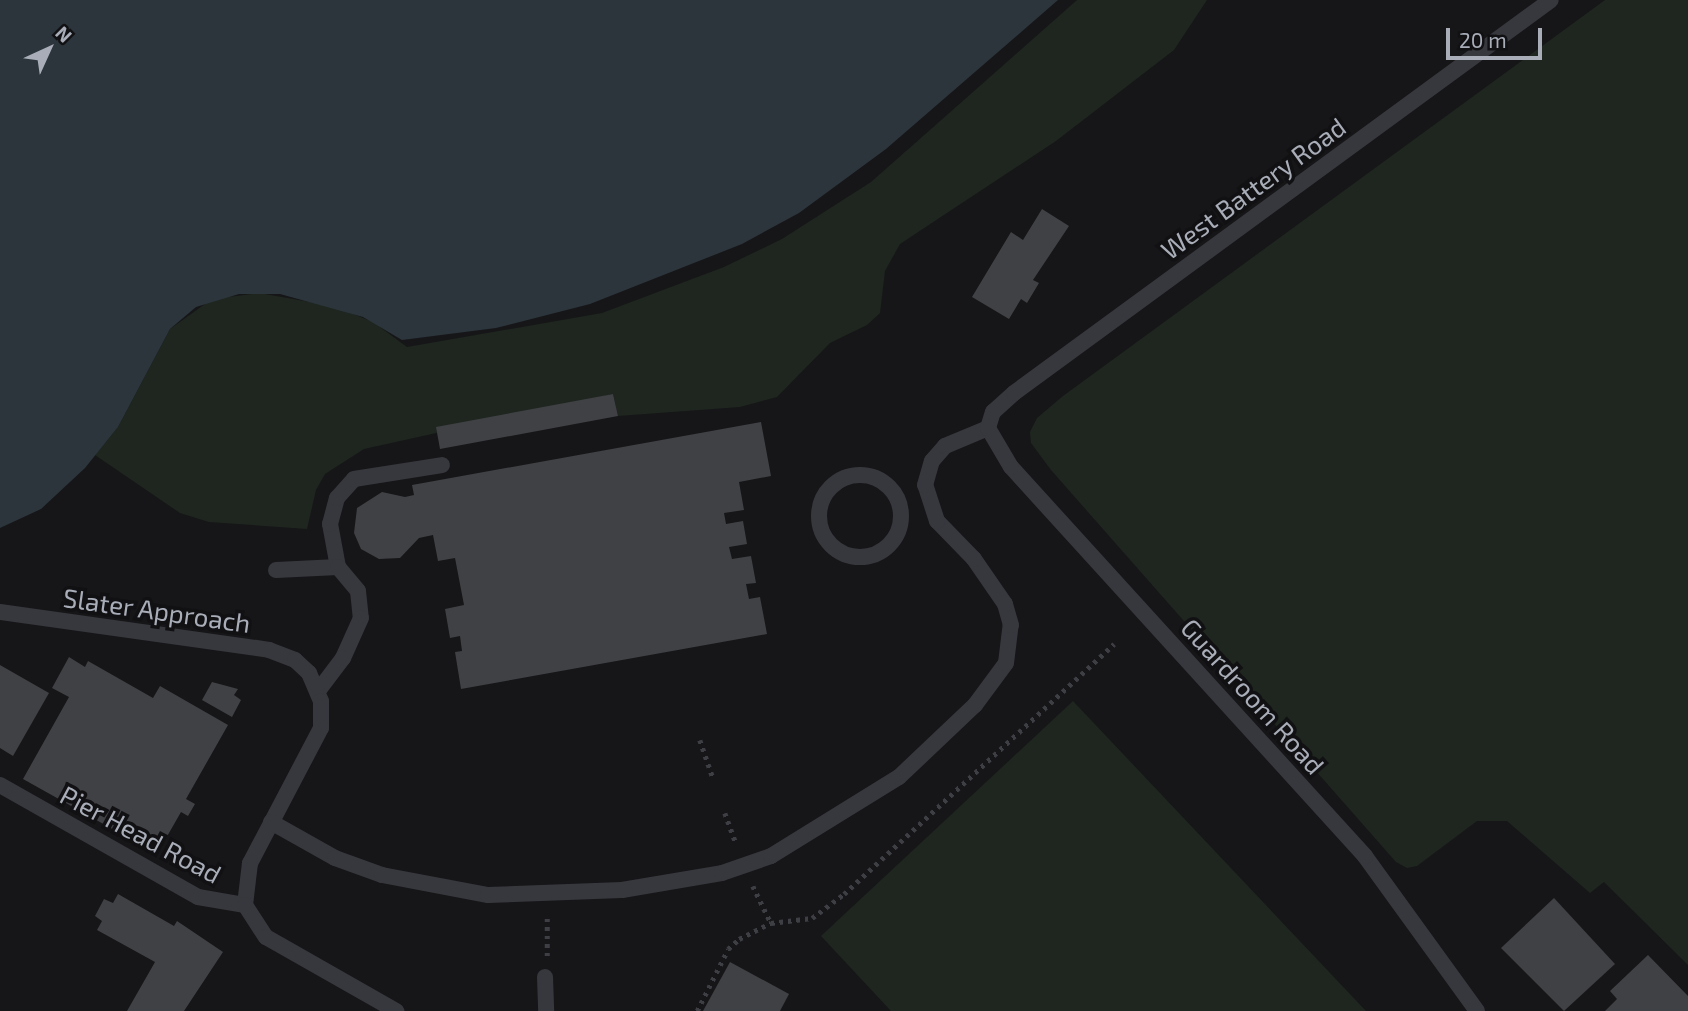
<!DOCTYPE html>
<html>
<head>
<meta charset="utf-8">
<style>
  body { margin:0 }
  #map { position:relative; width:1688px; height:1011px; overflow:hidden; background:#161618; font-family:"Exo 2",sans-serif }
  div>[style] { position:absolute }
  .green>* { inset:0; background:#1e261f }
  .water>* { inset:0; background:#2c353c }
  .building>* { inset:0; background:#404145 }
  .path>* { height:4.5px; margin-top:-2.25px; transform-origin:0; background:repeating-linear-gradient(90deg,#3d3f44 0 3.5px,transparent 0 8.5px) }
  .lane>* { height:16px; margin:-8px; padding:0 8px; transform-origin:8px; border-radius:8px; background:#37383d }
  .lane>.ring { margin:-8px; padding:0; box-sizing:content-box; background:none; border:16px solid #37383d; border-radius:50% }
  span { translate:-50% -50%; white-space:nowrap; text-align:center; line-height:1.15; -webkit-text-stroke:7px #111113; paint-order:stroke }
  .street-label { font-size:26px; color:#a8adb8 }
  .north { position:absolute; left:14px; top:14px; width:70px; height:70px; -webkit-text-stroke:5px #111113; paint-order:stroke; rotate:45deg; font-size:19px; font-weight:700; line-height:28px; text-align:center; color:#a8adb8 }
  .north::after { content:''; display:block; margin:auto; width:24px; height:32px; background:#a8adb8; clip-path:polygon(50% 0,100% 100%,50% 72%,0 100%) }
  .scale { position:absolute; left:1446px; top:28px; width:96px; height:32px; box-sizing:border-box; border:4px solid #a8adb8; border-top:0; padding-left:9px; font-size:21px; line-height:24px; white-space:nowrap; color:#a8adb8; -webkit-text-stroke:5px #111113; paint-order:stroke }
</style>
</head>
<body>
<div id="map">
  <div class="green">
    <i style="clip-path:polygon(1077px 0,1207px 0,1174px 50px,1056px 141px,900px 244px,885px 271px,880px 313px,867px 325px,830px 343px,777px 397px,740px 407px,618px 416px,613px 394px,364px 449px,325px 474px,316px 490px,307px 529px,209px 522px,180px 513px,95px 455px,118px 427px,170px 329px,212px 299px,259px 293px,333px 306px,373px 322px,407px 347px,602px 313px,724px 267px,782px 239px,871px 182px)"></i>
    <i style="clip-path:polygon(1605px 0,1688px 0,1688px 965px,1604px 882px,1590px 893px,1507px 821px,1477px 821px,1417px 866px,1407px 868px,1396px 862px,1051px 470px,1031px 443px,1030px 432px,1037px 418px,1063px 396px)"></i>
    <i style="clip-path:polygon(1073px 701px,1366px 1011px,891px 1011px,821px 936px)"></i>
  </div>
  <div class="water">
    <i style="clip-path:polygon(0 0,1058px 0,886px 149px,799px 213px,742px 244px,590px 304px,496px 328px,402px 340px,363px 317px,280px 294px,239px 294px,196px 307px,170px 329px,118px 427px,85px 468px,41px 509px,0 528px)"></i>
  </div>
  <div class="building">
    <i style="clip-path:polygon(1042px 209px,1069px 226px,1033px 280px,1039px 283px,1027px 303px,1021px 299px,1009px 319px,972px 297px,1011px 232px,1023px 240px)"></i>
    <i style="clip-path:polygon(613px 394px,618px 416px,440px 449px,436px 427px)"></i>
    <i style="clip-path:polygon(761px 422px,771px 476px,739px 482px,744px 510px,724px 513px,726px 524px,743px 521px,747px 544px,729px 547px,732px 559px,751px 556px,756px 583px,746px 584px,749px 599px,760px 597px,767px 634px,461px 689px,455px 652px,462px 651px,460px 636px,450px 638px,445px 609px,464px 605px,455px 558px,438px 561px,433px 535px,419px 538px,400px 558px,379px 559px,361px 549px,354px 533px,357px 508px,382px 492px,405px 497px,414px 495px,412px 485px)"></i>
    <i style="clip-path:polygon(69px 657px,85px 667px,88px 661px,153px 698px,160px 686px,228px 725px,186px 799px,195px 804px,188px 816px,181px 812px,157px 854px,23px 779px,69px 697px,52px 688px)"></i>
    <i style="clip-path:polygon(0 665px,49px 693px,13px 756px,0 748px)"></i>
    <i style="clip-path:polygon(212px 682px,238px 689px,234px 695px,241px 700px,232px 717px,202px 700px)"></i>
    <i style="clip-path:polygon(118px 894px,174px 926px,177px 921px,223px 952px,184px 1011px,127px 1011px,155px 962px,97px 930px,102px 921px,95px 916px,104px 899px,113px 903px)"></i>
    <i style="clip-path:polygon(1554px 898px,1615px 964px,1564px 1011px,1501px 948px)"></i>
    <i style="clip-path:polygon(1648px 955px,1688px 996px,1688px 1011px,1605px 1011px,1617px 999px,1610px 991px)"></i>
    <i style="clip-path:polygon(730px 962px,789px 994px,780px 1011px,703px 1011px)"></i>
  </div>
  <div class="path">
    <i style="left:700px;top:740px;width:39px;rotate:71deg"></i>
    <i style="left:725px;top:813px;width:32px;rotate:70deg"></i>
    <i style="left:753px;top:886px;width:41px;rotate:64.1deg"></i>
    <i style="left:547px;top:956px;width:40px;rotate:-90deg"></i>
    <i style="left:697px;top:1011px;width:69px;rotate:-63.4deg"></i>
    <i style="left:728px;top:949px;width:15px;rotate:-42deg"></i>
    <i style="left:739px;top:939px;width:36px;rotate:-27deg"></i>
    <i style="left:771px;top:923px;width:41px;rotate:-7deg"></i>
    <i style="left:812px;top:918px;width:40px;rotate:-37deg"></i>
    <i style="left:844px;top:894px;width:368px;rotate:-42.8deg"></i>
  </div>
  <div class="lane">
    <i class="ring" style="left:819px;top:475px;width:66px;height:66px"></i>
    <i style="left:338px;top:567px;width:44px;rotate:-100.5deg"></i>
    <i style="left:330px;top:524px;width:27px;rotate:-75deg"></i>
    <i style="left:337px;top:498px;width:25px;rotate:-48deg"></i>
    <i style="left:354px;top:479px;width:89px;rotate:-9deg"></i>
    <i style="left:276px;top:570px;width:62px;rotate:-2.8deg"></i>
    <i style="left:338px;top:567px;width:31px;rotate:50deg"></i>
    <i style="left:358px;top:591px;width:27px;rotate:84deg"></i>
    <i style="left:361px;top:618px;width:44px;rotate:114.2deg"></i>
    <i style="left:343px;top:658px;width:41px;rotate:127.1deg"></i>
    <i style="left:0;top:612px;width:272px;rotate:8deg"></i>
    <i style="left:269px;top:650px;width:28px;rotate:21deg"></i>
    <i style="left:295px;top:660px;width:19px;rotate:43deg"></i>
    <i style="left:309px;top:673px;width:30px;rotate:67deg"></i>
    <i style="left:321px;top:701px;width:27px;rotate:90deg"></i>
    <i style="left:321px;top:728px;width:153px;rotate:117.7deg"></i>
    <i style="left:250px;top:863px;width:42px;rotate:96.8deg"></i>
    <i style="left:0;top:785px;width:227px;rotate:29.5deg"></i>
    <i style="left:198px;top:897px;width:48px;rotate:9.7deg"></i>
    <i style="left:245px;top:905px;width:38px;rotate:57deg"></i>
    <i style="left:266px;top:937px;width:150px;rotate:29.6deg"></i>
    <i style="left:271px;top:822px;width:73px;rotate:29.4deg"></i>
    <i style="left:335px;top:858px;width:50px;rotate:19.9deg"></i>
    <i style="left:382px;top:875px;width:108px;rotate:10.7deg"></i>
    <i style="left:488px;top:895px;width:134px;rotate:-2.1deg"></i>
    <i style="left:622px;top:890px;width:101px;rotate:-9.6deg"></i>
    <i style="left:722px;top:873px;width:52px;rotate:-19.1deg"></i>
    <i style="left:771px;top:856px;width:150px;rotate:-31.7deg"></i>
    <i style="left:899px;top:777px;width:105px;rotate:-43.5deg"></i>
    <i style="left:975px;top:705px;width:52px;rotate:-53.6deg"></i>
    <i style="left:1006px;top:663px;width:38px;rotate:-83deg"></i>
    <i style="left:1011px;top:625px;width:22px;rotate:-106deg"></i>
    <i style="left:1005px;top:604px;width:55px;rotate:-124.6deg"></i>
    <i style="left:974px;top:559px;width:53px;rotate:-134.2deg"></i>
    <i style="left:937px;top:521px;width:38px;rotate:-108deg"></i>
    <i style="left:925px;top:485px;width:25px;rotate:-74deg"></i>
    <i style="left:932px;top:461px;width:20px;rotate:-49deg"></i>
    <i style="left:945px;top:446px;width:47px;rotate:-22.7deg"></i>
    <i style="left:545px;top:977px;width:34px;rotate:88deg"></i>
    <i style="left:1477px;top:1011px;width:191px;rotate:-125.9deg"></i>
    <i style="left:1365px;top:856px;width:526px;rotate:-132.3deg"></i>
    <i style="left:1011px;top:467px;width:45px;rotate:-120.5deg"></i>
    <i style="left:988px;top:428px;width:17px;rotate:-73deg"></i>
    <i style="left:993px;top:412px;width:28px;rotate:-42deg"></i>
    <i style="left:1014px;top:393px;width:665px;rotate:-36.2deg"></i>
  </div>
  <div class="street-label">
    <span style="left:1253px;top:188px;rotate:-36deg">West Battery Road</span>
    <span style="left:157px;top:610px;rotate:8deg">Slater Approach</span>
    <span style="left:1253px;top:696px;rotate:48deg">Guardroom Road</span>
    <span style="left:141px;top:834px;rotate:28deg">Pier Head Road</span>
  </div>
  <div class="north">N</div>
  <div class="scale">20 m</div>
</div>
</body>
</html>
